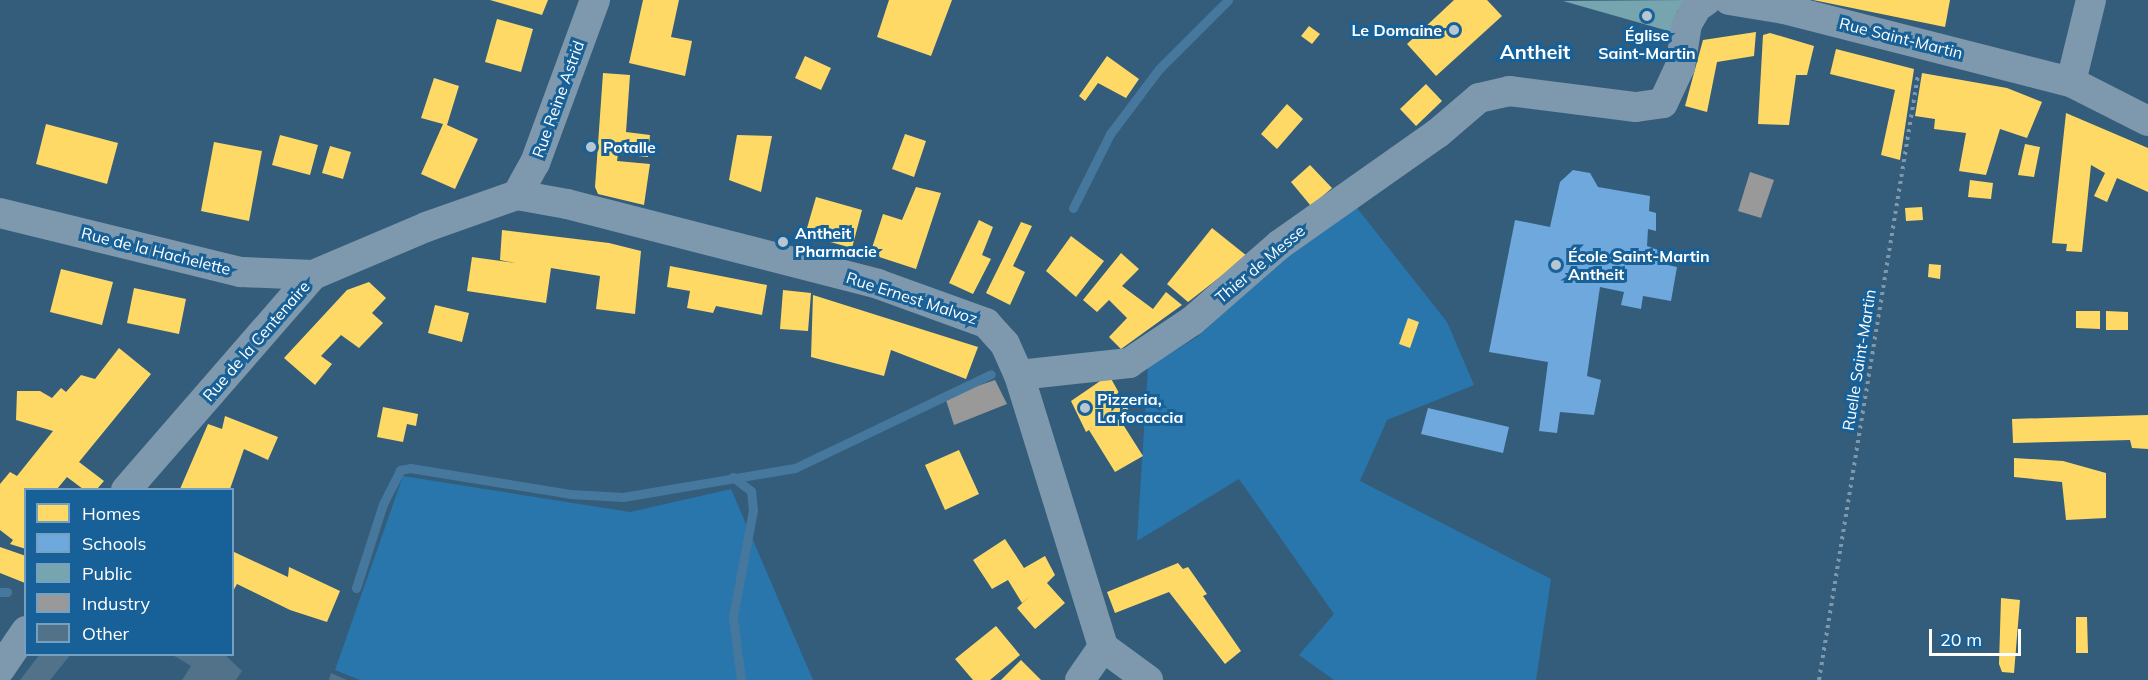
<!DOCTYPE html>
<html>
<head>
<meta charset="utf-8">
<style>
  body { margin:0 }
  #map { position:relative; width:2148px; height:680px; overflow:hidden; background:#345d7b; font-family:Mulish,sans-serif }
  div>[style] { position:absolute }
  .green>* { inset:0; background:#2876ac }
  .homes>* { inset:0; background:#ffd966 }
  .schools>* { inset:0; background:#6fa8dc }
  .public>* { inset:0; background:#76a5af }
  .industry>* { inset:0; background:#999 }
  .stream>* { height:9px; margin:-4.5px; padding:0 4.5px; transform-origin:4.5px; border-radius:4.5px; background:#46789e }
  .building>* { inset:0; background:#517289 }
  .path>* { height:4px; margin-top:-2px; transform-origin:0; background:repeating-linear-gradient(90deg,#7e99ad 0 3px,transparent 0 7.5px) }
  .minor>* { height:30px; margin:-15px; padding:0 15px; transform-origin:15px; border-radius:15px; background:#7e99ad }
  .dots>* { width:16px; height:16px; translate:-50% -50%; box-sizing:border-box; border:3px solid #176198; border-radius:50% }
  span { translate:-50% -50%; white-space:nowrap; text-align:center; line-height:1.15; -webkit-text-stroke:6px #176198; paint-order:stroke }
  .poi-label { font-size:16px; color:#fff; font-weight:700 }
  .right { translate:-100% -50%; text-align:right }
  .left { translate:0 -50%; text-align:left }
  .street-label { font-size:16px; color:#fff }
  .quarter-label { font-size:20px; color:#fff; font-weight:700 }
  .legend { position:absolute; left:24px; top:488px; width:210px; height:168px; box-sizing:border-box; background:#176198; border:2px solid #74a0c1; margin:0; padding:8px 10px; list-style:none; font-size:18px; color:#fff }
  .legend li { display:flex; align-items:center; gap:12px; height:30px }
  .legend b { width:30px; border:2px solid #74a0c1 }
  .scale { position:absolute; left:1929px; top:629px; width:92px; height:27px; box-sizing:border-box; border:3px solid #fff; border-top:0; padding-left:8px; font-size:18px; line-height:21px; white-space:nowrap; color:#fff; -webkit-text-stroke:4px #176198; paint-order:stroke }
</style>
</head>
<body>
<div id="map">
  <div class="green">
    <i style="clip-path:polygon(1357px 208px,1447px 322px,1474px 385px,1387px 420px,1360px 481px,1551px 579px,1536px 680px,1334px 680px,1299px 655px,1334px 614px,1239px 479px,1137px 541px,1148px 367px,1197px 337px,1284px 252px)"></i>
    <i style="clip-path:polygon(403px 476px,630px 512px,731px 489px,813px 680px,360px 680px,335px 670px)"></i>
  </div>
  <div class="homes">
    <i style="clip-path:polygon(490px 0,548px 0,542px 15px)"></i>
    <i style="clip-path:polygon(643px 0,679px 0,671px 37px,692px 41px,685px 76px,629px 63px)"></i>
    <i style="clip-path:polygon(889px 0,952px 0,931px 56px,877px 37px)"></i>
    <i style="clip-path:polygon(1454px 0,1487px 0,1502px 16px,1436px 76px,1407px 44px)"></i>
    <i style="clip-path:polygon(1813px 0,1950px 0,1945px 27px)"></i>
    <i style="clip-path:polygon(497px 19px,533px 29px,521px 72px,485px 62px)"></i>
    <i style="clip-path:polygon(1309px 26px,1320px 34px,1312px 44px,1301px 36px)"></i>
    <i style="clip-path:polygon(1756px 32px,1754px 56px,1717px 62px,1707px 112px,1685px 106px,1703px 40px)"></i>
    <i style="clip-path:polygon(1770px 33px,1814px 46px,1807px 75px,1796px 75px,1789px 125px,1758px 124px,1763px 35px)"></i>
    <i style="clip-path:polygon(1836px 49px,1914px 69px,1900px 160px,1881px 155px,1895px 90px,1830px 74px)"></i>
    <i style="clip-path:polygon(805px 56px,831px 68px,821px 90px,795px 78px)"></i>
    <i style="clip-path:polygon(1107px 56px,1139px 79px,1126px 98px,1098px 83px,1085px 101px,1079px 96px)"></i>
    <i style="clip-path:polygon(603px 73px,630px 75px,626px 132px,650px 135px,648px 157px,618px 154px,617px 161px,650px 164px,644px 205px,598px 194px,595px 187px)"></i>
    <i style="clip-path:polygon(1922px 73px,2007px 88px,2042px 102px,2027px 138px,2000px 129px,1986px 175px,1959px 171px,1966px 133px,1934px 129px,1935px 119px,1915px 116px)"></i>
    <i style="clip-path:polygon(434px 78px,459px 86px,447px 125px,478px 139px,455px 189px,421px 174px,443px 124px,421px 118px)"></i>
    <i style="clip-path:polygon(1426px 84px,1442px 101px,1416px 126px,1400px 109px)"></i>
    <i style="clip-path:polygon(1287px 104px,1303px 119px,1277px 149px,1261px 134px)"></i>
    <i style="clip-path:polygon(2066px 113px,2148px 148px,2148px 192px,2117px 178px,2107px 202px,2094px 196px,2105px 173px,2091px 165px,2082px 252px,2066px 251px,2067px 244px,2052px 243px)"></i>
    <i style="clip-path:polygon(46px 124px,118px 143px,107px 184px,36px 164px)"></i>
    <i style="clip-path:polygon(905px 134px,926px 141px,914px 177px,892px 169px)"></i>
    <i style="clip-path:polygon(280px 135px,318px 145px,310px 175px,272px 165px)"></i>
    <i style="clip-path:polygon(737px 135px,772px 136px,761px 192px,729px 180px)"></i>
    <i style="clip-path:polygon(214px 142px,262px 151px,249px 221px,201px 211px)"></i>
    <i style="clip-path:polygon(2025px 144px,2040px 147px,2034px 177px,2018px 175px)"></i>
    <i style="clip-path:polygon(330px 146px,351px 152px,343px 179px,322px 173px)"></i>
    <i style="clip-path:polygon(1310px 165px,1332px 188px,1311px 206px,1291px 182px)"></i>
    <i style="clip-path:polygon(1970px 180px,1993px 183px,1991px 199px,1968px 197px)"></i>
    <i style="clip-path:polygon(916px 187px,941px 193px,916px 269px,870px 254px,883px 214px,902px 220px)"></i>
    <i style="clip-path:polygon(816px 197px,862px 210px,852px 248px,805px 235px)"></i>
    <i style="clip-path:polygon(1922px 207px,1923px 220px,1906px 221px,1905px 208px)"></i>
    <i style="clip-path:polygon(979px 220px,993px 227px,982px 255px,991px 259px,973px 294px,949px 283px)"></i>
    <i style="clip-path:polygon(1021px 222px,1032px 226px,1013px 266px,1025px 272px,1010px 305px,986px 293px)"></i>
    <i style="clip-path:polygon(1212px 228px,1247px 256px,1188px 302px,1167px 284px)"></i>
    <i style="clip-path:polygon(502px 230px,609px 243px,641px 251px,635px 314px,596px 309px,600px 276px,551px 268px,546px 303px,467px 291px,472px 257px,516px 263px,500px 260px)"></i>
    <i style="clip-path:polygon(1071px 236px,1104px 261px,1076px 297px,1046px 271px)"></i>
    <i style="clip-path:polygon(1121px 253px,1139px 269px,1122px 286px,1153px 309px,1166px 292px,1182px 305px,1121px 349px,1109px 337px,1127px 318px,1109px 300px,1097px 312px,1083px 300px)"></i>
    <i style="clip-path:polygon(1929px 264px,1941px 265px,1940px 279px,1928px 277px)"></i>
    <i style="clip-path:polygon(670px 266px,767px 285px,762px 315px,716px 306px,713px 313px,687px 308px,690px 291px,667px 287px)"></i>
    <i style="clip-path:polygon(61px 269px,113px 282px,102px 325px,50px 312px)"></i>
    <i style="clip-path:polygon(369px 282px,386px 298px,372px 313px,383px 323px,359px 348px,341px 335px,321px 356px,332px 364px,315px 385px,284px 358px,347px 290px)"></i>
    <i style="clip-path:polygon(134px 288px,186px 299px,179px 334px,127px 323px)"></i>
    <i style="clip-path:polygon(783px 290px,811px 293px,808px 331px,780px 329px)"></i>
    <i style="clip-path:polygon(813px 295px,978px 347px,966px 379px,891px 350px,884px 376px,811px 357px)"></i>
    <i style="clip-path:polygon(435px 305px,469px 313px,462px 342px,428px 333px)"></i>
    <i style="clip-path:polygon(2076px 311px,2100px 311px,2100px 329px,2076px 328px)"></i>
    <i style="clip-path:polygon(2106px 311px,2128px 312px,2128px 330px,2106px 330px)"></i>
    <i style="clip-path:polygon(1408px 318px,1419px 322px,1410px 348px,1399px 344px)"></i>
    <i style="clip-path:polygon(119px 348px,151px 374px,79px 462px,104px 481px,97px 489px,83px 489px,67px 477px,57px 489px,26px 489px,26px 549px,10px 544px,13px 540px,0 530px,0 484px,10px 472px,17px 476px,53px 431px,16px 420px,17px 391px,40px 391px,52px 398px,61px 388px,66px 392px,81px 375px,95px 379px)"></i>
    <i style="clip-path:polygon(1109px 375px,1134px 420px,1124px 426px,1143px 456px,1115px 472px,1089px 430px,1086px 432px,1071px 401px)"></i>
    <i style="clip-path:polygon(383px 407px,418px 414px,416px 426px,407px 424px,403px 442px,377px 437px)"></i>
    <i style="clip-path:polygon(2148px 415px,2148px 449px,2132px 448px,2130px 440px,2013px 443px,2012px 419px)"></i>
    <i style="clip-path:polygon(225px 416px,278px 437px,268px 460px,244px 449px,230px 489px,180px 489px,208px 424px,222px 429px)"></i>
    <i style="clip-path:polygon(959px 450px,979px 494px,945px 510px,925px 465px)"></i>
    <i style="clip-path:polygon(2014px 458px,2063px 461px,2106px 473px,2106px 518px,2066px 520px,2062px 482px,2014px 477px)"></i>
    <i style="clip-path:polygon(1005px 539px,1024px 568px,1045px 556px,1055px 575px,1047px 583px,1065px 603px,1035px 629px,1017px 608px,1031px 595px,1022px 603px,1008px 580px,992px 589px,973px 560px)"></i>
    <i style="clip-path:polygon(0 547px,26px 556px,25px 583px,0 573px)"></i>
    <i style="clip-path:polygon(232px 551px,288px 577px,289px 567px,340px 591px,327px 622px,290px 610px,237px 584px,232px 593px)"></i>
    <i style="clip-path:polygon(1178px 563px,1183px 569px,1188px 567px,1207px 594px,1203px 596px,1241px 651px,1225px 664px,1169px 592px,1115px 613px,1107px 592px)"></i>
    <i style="clip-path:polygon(2001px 598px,2020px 600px,2014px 673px,2002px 672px,1999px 664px)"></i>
    <i style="clip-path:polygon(2076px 617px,2087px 617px,2088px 653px,2076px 653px)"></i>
    <i style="clip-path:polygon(996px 626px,1020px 655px,990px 680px,973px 680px,955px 659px)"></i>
    <i style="clip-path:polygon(1021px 660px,1041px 680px,1001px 680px)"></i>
  </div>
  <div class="schools">
    <i style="clip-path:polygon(1573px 170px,1590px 173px,1598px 187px,1650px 196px,1649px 211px,1656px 213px,1656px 231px,1648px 229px,1647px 246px,1661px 251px,1658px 263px,1677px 267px,1671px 301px,1643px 296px,1641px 309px,1621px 305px,1624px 292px,1600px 287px,1587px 376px,1601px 380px,1594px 415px,1560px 412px,1557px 433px,1539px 431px,1548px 362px,1489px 352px,1515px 220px,1550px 227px,1560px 182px)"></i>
    <i style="clip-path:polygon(1428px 408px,1509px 427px,1503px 453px,1421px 434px)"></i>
  </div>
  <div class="public">
    <i style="clip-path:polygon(1689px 0,1677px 11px,1672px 32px,1563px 1px)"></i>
  </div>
  <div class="industry">
    <i style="clip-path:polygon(1750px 172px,1774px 180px,1761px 218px,1738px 211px)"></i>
    <i style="clip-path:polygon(995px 380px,1007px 404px,954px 425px,945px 397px)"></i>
  </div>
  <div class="stream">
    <i style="left:1073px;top:208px;width:83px;rotate:-63.4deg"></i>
    <i style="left:1110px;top:134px;width:81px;rotate:-53deg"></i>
    <i style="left:1159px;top:69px;width:98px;rotate:-45deg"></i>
    <i style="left:733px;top:477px;width:23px;rotate:38deg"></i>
    <i style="left:751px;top:491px;width:19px;rotate:84deg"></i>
    <i style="left:753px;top:510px;width:109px;rotate:100.6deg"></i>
    <i style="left:733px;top:617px;width:64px;rotate:82.8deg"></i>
    <i style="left:356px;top:588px;width:88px;rotate:-72.2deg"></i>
    <i style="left:383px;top:504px;width:38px;rotate:-63deg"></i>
    <i style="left:400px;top:470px;width:10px;rotate:-11deg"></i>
    <i style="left:410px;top:468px;width:162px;rotate:9.2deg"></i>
    <i style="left:570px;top:494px;width:53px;rotate:3.2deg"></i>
    <i style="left:623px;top:497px;width:174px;rotate:-9.6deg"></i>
    <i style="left:795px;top:468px;width:217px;rotate:-25.6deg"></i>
    <i style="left:0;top:592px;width:7px"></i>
  </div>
  <div class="building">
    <i style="clip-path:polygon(40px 654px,71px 654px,50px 680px,20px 680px)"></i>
    <i style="clip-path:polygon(171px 654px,224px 654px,242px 671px,236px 680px,182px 680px,191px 666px)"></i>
    <i style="clip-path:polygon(331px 673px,340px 677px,347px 680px,329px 680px)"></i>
  </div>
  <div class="path">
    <i style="left:1819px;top:680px;width:613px;rotate:-80.71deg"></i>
  </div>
  <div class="minor">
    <i style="left:1729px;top:0;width:56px;rotate:9.3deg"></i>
    <i style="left:1784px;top:9px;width:296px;rotate:14.3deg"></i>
    <i style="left:2071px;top:82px;width:86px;rotate:26.9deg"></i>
    <i style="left:2071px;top:82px;width:84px;rotate:-76.3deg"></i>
    <i style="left:517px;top:195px;width:37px;rotate:-61deg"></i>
    <i style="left:535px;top:163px;width:174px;rotate:-69.8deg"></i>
    <i style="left:0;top:213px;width:248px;rotate:13.8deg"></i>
    <i style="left:241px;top:272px;width:72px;rotate:2.4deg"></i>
    <i style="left:1019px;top:375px;width:111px;rotate:-6.2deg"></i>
    <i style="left:1129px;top:363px;width:76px;rotate:-33.7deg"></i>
    <i style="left:1192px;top:321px;width:116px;rotate:-41.1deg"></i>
    <i style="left:1279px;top:245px;width:194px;rotate:-35.2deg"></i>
    <i style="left:1438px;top:133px;width:54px;rotate:-40.5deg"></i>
    <i style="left:1479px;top:98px;width:31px;rotate:-13deg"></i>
    <i style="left:1509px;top:91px;width:128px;rotate:7.2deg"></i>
    <i style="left:1636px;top:107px;width:27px;rotate:-8deg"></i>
    <i style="left:1663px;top:103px;width:40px;rotate:-65deg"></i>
    <i style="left:1680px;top:67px;width:44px;rotate:-80.8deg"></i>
    <i style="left:1687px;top:24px;width:20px;rotate:-60deg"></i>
    <i style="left:1697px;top:7px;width:12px;rotate:-35deg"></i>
    <i style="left:126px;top:490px;width:285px;rotate:-49deg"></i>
    <i style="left:313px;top:275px;width:123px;rotate:-23deg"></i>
    <i style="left:426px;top:227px;width:96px;rotate:-19.4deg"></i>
    <i style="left:517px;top:195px;width:51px;rotate:10.2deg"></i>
    <i style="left:567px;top:204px;width:321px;rotate:14.4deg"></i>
    <i style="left:878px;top:284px;width:115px;rotate:19.9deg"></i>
    <i style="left:986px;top:323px;width:28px;rotate:48deg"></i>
    <i style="left:1005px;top:344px;width:34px;rotate:66deg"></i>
    <i style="left:1019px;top:375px;width:285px;rotate:72.8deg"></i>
    <i style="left:1103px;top:647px;width:56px;rotate:36.3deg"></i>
    <i style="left:0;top:669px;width:46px;rotate:-55.6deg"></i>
    <i style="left:1080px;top:680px;width:40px;rotate:-55.1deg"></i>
  </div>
  <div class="dots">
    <i style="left:1647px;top:16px;background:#b8c6d1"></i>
    <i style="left:1454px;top:30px;background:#b8c6d1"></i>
    <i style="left:591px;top:147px;background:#b8c6d1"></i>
    <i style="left:783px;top:242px;background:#b8c6d1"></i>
    <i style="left:1556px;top:265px;background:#b8c6d1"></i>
    <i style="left:1085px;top:408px;background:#b8c6d1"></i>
  </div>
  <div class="poi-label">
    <span class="right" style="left:1442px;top:30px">Le Domaine</span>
    <span style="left:1647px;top:44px">Église<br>Saint-Martin</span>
    <span class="left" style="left:603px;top:147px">Potalle</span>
    <span class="left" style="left:795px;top:242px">Antheit<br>Pharmacie</span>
    <span class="left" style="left:1568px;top:265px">École Saint-Martin<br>Antheit</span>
    <span class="left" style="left:1097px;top:408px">Pizzeria,<br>La focaccia</span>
  </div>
  <div class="street-label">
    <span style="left:1901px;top:38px;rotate:14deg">Rue Saint-Martin</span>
    <span style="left:558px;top:99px;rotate:-70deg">Rue Reine Astrid</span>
    <span style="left:156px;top:251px;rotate:14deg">Rue de la Hachelette</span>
    <span style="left:1260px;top:264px;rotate:-40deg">Thier de Messe</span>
    <span style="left:912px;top:298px;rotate:18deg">Rue Ernest Malvoz</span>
    <span style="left:256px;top:341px;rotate:-49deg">Rue de la Centenaire</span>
    <span style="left:1859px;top:360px;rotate:-81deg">Ruelle Saint-Martin</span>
  </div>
  <div class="quarter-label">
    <span style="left:1535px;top:51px">Antheit</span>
  </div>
  <ul class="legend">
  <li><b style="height:16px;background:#ffd966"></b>Homes</li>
  <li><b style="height:16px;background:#6fa8dc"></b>Schools</li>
  <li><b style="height:16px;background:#76a5af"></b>Public</li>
  <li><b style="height:16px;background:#999"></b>Industry</li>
  <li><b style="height:16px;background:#517289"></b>Other</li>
  </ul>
  <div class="scale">20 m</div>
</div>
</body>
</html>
